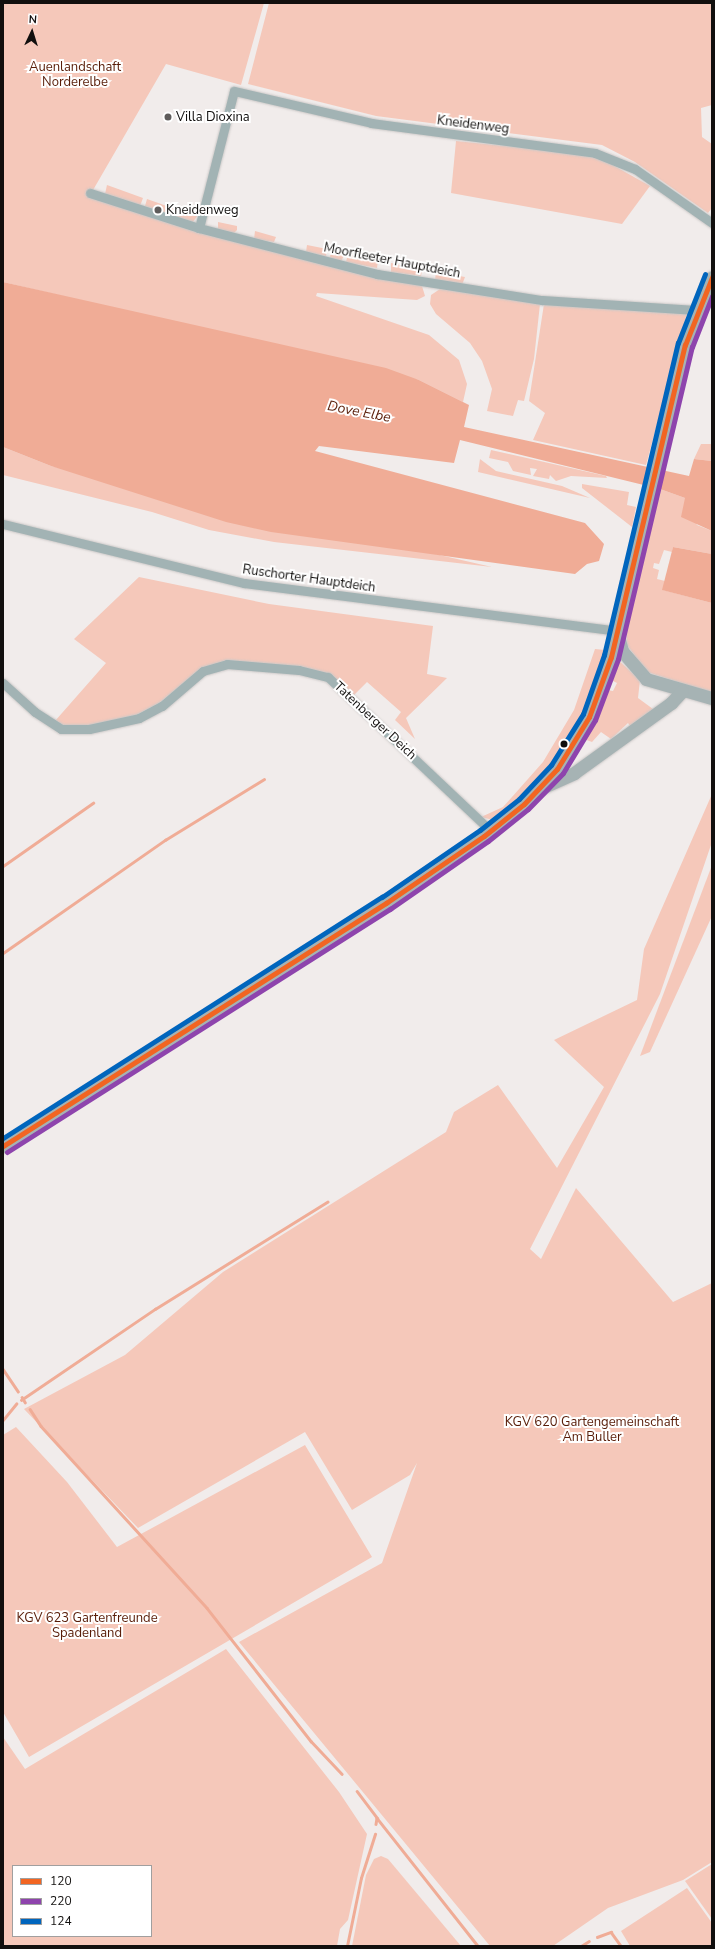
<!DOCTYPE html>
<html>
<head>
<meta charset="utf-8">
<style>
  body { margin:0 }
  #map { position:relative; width:715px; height:1949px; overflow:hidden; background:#f1eceb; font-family:"Nunito Sans",sans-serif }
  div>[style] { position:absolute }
  .green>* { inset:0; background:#f5c8ba }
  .water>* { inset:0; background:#f0ac96 }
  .stream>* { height:2.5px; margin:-1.25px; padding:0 1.25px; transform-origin:1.25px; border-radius:1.25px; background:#f0ac96 }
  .roads { filter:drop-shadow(0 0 1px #ccc9c8) drop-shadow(0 0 1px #ccc9c8) }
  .street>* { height:9px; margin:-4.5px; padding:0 4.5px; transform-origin:4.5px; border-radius:4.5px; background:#a2b3b4 }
  .secondary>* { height:13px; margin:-6.5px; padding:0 6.5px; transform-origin:6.5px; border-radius:6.5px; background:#a6b3b4 }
  .bus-1>* { height:5px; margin:-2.5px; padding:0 2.5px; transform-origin:2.5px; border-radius:2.5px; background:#f26522 }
  .bus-2>* { height:5px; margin:-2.5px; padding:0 2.5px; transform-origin:2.5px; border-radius:2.5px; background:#8e44ad }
  .bus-3>* { height:5px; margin:-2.5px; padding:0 2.5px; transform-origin:2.5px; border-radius:2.5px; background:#0065bd }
  .dots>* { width:11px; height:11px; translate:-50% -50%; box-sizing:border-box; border:2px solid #fff; border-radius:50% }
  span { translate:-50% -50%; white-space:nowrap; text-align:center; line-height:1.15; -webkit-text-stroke:4px #fff; paint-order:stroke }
  .park-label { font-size:13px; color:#581c07 }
  .poi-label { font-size:13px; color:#110f0e }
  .left { translate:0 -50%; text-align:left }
  .street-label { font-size:13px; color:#110f0e }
  .water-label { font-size:14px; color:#5a1e09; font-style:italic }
  .frame { position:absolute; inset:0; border:4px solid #110f0e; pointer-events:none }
  .legend { position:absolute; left:12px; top:1865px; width:140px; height:72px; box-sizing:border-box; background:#fff; border:1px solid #a09f9f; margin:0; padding:5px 7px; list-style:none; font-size:12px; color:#110f0e }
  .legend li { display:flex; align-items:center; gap:8px; height:20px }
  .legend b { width:20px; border:1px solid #a09f9f }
  .north { position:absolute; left:12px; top:12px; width:40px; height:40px; -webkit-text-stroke:3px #fff; paint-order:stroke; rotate:4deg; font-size:11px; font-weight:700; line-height:16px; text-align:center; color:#110f0e }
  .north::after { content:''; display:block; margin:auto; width:14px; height:18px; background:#110f0e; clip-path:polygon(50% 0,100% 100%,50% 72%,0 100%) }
</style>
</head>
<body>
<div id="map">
  <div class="green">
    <i style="clip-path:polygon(3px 3px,264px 3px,241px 85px,166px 64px,89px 197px,274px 252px,422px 286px,425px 296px,417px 300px,317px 293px,316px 296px,429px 335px,459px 360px,467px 384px,463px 402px,419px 380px,3px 282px)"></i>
    <i style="clip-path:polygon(269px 3px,712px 3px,712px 105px,701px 108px,702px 137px,712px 144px,712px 208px,708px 213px,635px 162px,602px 145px,376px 116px,248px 84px)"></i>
    <i style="clip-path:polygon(456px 141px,576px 153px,602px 159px,650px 186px,622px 224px,451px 193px)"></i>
    <i style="clip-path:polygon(107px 185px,143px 198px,140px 206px,105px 194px)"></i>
    <i style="clip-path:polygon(147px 199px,195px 216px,200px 212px,193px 222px,145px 206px)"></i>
    <i style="clip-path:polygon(218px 222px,237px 226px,237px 230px,234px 233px,218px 229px)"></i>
    <i style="clip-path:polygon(255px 231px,276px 237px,274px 242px,254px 239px)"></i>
    <i style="clip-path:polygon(307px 245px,327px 249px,326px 256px,306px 252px)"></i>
    <i style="clip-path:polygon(331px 250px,345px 253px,341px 262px,330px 258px)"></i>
    <i style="clip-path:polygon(348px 254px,378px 260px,377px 268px,346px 262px)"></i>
    <i style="clip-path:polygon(391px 263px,422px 270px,421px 276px,391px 272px)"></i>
    <i style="clip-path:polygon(436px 272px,465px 277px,462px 285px,435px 280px)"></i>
    <i style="clip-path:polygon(440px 289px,540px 304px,534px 359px,524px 401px,518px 400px,513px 416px,487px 411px,492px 389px,482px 361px,470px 343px,436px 314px,430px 304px,431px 295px)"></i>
    <i style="clip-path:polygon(544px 304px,687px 313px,646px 465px,533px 440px,545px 413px,529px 401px)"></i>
    <i style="clip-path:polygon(701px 444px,712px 444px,712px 461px,694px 459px)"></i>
    <i style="clip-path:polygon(3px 447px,51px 466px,492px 567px,274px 542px,209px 530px,152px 512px,3px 475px)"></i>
    <i style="clip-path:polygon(491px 450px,606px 476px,607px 478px,571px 476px,556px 481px,550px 475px,549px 479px,533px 476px,537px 469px,530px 468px,531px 475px,513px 471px,508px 462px,489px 458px)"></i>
    <i style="clip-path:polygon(480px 459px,496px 471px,562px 486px,590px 498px,478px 472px)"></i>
    <i style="clip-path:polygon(582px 484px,629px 492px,627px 505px,636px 507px,632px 527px,582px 488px)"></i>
    <i style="clip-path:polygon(660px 489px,685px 498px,697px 525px,712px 531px,712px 554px,673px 547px,672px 552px,664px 550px,659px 564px,654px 563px,653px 568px,659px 570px,657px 579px,665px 581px,663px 590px,712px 603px,712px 693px,647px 672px,627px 645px,626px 625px)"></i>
    <i style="clip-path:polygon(139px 577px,269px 604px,433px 626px,427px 674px,447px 678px,406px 718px,415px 739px,395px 720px,401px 712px,367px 682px,353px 696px,331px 676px,302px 668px,229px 660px,201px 669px,159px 703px,136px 715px,89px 725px,60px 725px,55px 721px,106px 663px,74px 639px)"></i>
    <i style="clip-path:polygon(595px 649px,605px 650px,585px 712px,559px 754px,505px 814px,493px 820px,481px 817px,503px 807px,543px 762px,574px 710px)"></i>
    <i style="clip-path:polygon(617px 659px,640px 680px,638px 698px,653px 709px,630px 726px,628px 723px,611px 739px,601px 732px,592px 742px,584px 739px,607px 690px,613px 691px,617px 683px,611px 680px)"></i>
    <i style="clip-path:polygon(712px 794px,712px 842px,660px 994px,530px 1249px,541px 1259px,576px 1188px,673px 1302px,712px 1283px,712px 1862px,683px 1880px,608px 1908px,553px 1946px,490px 1946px,239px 1642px,382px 1563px,417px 1463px,410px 1475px,352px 1510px,305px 1432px,138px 1528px,24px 1409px,125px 1355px,223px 1272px,446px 1132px,454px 1112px,498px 1085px,557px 1168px,604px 1087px,554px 1040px,637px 1000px,644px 949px)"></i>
    <i style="clip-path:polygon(712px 865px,712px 916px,650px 1052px,640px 1056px)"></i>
    <i style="clip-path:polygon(16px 1427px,67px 1482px,117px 1547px,305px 1445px,372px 1557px,29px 1757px,3px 1712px,3px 1435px)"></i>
    <i style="clip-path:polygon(evenodd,226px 1649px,339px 1792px,367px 1834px,348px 1920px,340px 1929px,337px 1946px,3px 1946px,3px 1737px,25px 1769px,226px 1649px,13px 1866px,151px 1866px,151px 1936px,13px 1936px,13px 1866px)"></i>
    <i style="clip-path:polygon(381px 1856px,388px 1859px,461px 1946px,352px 1946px,366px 1875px,374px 1859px)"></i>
    <i style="clip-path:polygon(712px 1864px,712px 1919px,685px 1881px)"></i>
    <i style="clip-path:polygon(687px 1888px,712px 1923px,712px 1946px,630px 1946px,621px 1931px)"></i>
  </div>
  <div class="water">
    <i style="clip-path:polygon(3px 282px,386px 368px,419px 380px,469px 405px,464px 427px,689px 476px,694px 459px,712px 461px,712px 531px,681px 517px,685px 498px,660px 489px,460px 440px,454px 463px,319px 446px,315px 451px,585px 523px,604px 544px,599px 561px,587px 564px,575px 574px,271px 532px,226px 522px,51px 466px,3px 447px)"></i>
    <i style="clip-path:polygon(673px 547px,712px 554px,712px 603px,662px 590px)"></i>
  </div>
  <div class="stream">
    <i style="left:3px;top:866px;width:110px;rotate:-35deg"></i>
    <i style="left:3px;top:953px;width:198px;rotate:-34.9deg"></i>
    <i style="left:165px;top:840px;width:116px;rotate:-31.6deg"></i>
    <i style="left:3px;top:1369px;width:27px;rotate:56deg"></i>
    <i style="left:22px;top:1397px;width:6px;rotate:59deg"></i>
    <i style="left:21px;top:1400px;width:162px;rotate:-34.2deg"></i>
    <i style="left:155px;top:1309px;width:203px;rotate:-31.9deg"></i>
    <i style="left:30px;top:1409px;width:20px;rotate:57deg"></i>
    <i style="left:41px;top:1426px;width:246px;rotate:47.6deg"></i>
    <i style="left:207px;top:1608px;width:169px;rotate:52deg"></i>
    <i style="left:311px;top:1741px;width:45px;rotate:46.8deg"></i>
    <i style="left:3px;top:1420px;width:21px;rotate:-51deg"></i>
    <i style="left:357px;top:1791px;width:34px;rotate:53deg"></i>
    <i style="left:377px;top:1818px;width:6px;rotate:99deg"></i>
    <i style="left:377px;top:1818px;width:163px;rotate:51.7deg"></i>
    <i style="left:597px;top:1937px;width:15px;rotate:-20deg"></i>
    <i style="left:611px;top:1932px;width:17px;rotate:54deg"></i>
    <i style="left:347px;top:1946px;width:69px;rotate:-78.4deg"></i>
    <i style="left:361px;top:1878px;width:46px;rotate:-72.3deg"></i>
    <i style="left:581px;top:1946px;width:9px;rotate:-32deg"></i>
  </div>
  <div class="roads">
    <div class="street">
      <i style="left:90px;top:193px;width:114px;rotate:17.8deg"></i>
      <i style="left:199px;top:228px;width:184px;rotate:14.5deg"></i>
      <i style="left:377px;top:274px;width:167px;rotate:9deg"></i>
      <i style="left:542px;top:300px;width:154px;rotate:3.7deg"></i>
      <i style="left:199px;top:228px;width:141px;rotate:-75.7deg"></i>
      <i style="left:234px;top:91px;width:141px;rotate:13.1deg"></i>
      <i style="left:371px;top:123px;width:226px;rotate:7.6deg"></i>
      <i style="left:595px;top:153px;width:43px;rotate:21.8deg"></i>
      <i style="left:635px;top:169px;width:94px;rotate:35deg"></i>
      <i style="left:3px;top:524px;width:248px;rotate:13.8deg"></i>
      <i style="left:244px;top:583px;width:376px;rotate:7.3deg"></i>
      <i style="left:3px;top:683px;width:43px;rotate:42.2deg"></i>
      <i style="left:35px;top:712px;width:31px;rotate:33deg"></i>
      <i style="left:61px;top:729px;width:28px"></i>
      <i style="left:89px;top:729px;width:51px;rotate:-12.4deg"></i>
      <i style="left:139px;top:718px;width:26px;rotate:-28deg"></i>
      <i style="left:162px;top:706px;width:54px;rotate:-40.5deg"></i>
      <i style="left:203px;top:671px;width:25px;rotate:-16deg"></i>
      <i style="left:227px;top:664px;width:72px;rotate:4.8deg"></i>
      <i style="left:299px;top:670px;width:30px;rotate:14deg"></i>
      <i style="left:328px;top:677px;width:224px;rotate:43.4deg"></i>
    </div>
    <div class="secondary">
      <i style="left:617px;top:633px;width:19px;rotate:74deg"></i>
      <i style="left:622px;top:651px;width:37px;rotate:49deg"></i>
      <i style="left:646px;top:679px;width:69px;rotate:16.1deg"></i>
      <i style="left:541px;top:788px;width:36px;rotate:-24deg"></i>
      <i style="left:574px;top:773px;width:120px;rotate:-35.8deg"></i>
      <i style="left:671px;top:703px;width:16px;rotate:-47deg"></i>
      <i style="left:3px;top:1146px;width:454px;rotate:-32.4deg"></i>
      <i style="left:386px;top:903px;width:119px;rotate:-34.4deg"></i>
      <i style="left:484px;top:836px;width:51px;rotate:-38.7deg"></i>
      <i style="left:524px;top:804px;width:48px;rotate:-46.7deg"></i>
      <i style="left:557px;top:769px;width:61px;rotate:-58.4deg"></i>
      <i style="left:589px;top:717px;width:64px;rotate:-69.9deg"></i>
      <i style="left:611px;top:657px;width:321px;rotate:-76.7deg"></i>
      <i style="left:685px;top:345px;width:73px;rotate:-68.3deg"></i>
    </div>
  </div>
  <div class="bus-1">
    <i style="left:3px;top:1146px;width:454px;rotate:-32.4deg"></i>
    <i style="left:386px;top:903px;width:119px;rotate:-34.4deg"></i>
    <i style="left:484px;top:836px;width:51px;rotate:-38.7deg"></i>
    <i style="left:524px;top:804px;width:48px;rotate:-46.7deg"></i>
    <i style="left:557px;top:769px;width:61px;rotate:-58.4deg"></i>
    <i style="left:589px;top:717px;width:64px;rotate:-69.9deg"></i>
    <i style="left:611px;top:657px;width:321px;rotate:-76.7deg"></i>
    <i style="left:685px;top:345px;width:73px;rotate:-68.3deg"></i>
  </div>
  <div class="bus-2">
    <i style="left:7px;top:1152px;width:454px;rotate:-32.4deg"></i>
    <i style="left:390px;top:909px;width:119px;rotate:-34.8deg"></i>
    <i style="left:488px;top:841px;width:51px;rotate:-38.7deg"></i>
    <i style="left:528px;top:809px;width:50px;rotate:-45.8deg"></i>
    <i style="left:563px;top:773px;width:62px;rotate:-58.9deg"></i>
    <i style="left:595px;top:720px;width:65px;rotate:-69.3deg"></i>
    <i style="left:618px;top:659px;width:321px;rotate:-76.7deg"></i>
    <i style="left:692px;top:347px;width:55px;rotate:-68.6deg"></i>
  </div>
  <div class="bus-3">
    <i style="left:3px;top:1138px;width:449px;rotate:-32.5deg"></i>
    <i style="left:382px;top:897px;width:119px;rotate:-34.4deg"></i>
    <i style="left:480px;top:830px;width:50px;rotate:-38.5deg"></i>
    <i style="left:519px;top:799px;width:47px;rotate:-46.7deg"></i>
    <i style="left:551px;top:765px;width:60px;rotate:-57.9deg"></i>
    <i style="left:583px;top:714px;width:63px;rotate:-70.4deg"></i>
    <i style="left:604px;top:655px;width:321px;rotate:-76.7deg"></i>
    <i style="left:678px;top:343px;width:74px;rotate:-68.6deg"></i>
  </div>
  <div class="dots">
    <i style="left:168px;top:117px;background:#5f5c5b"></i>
    <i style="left:158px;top:210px;background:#5f5c5b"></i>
    <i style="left:564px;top:744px;background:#110f0e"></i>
  </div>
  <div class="park-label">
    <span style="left:75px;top:75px">Auenlandschaft<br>Norderelbe</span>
    <span style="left:592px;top:1430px">KGV 620 Gartengemeinschaft<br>Am Buller</span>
    <span style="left:87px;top:1626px">KGV 623 Gartenfreunde<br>Spadenland</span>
  </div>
  <div class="poi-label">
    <span class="left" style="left:176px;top:117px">Villa Dioxina</span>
    <span class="left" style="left:166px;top:210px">Kneidenweg</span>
  </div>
  <div class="street-label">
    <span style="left:473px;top:125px;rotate:7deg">Kneidenweg</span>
    <span style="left:392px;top:261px;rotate:11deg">Moorfleeter Hauptdeich</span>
    <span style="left:309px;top:579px;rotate:8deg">Ruschorter Hauptdeich</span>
    <span style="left:375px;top:721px;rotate:43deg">Tatenberger Deich</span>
  </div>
  <div class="water-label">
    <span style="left:359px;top:412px;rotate:11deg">Dove Elbe</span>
  </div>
  <div class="frame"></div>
  <ul class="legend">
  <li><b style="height:5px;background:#f26522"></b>120</li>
  <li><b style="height:5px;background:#8e44ad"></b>220</li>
  <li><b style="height:5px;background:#0065bd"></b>124</li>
  </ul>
  <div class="north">N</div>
</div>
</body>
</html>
